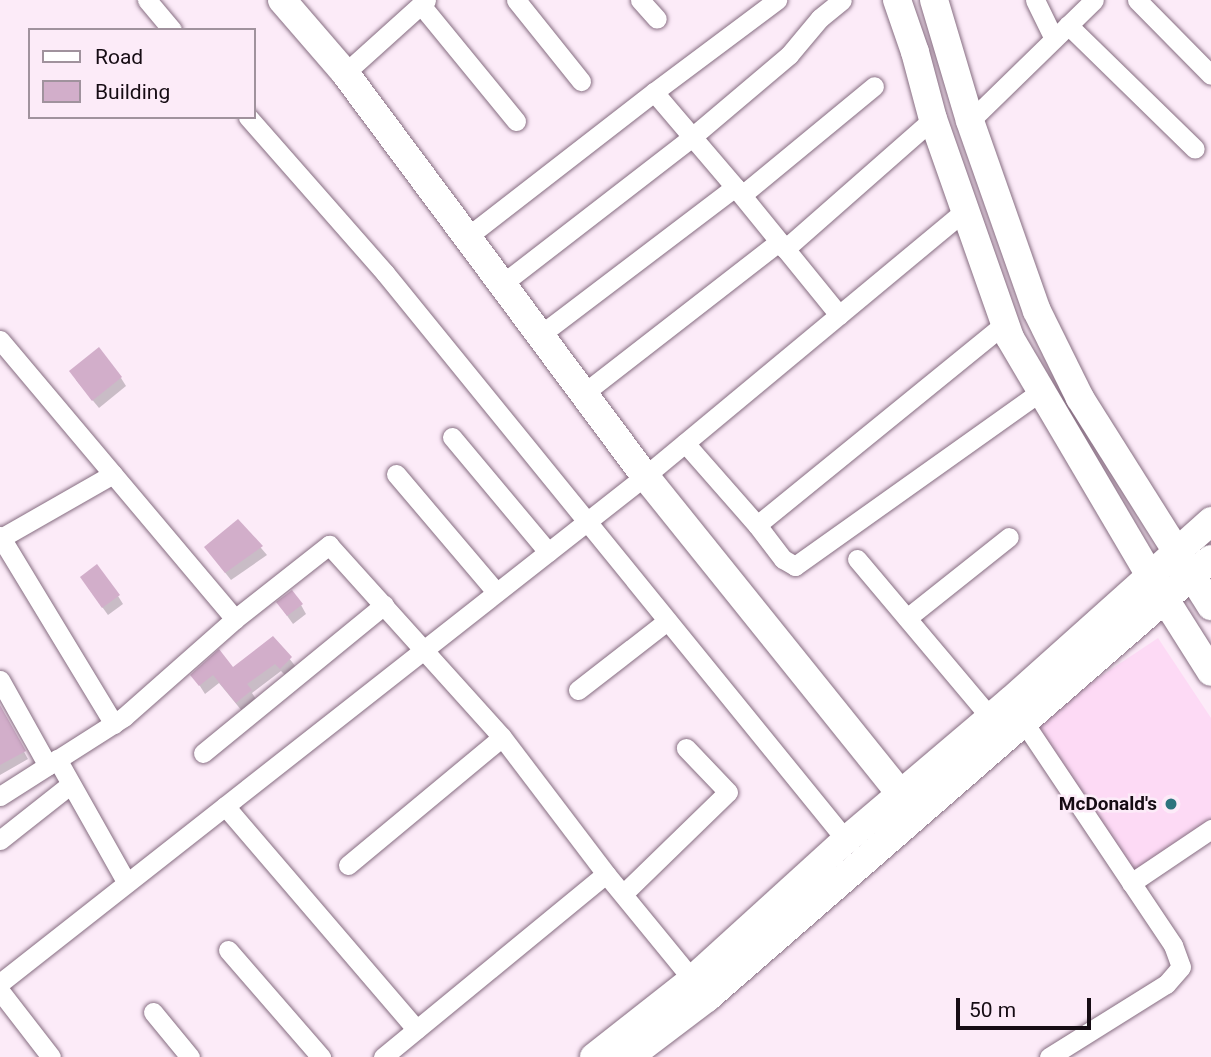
<!DOCTYPE html>
<html>
<head>
<meta charset="utf-8">
<style>
  body { margin:0 }
  #map { position:relative; width:1211px; height:1057px; overflow:hidden; background:#fcebf8; font-family:Roboto,sans-serif }
  div>[style] { position:absolute }
  .built>* { inset:0; background:#fddaf5 }
  .shadow>* { inset:0; background:#0003 }
  .building>* { inset:0; background:#d2aeca }
  .roads { filter:drop-shadow(0 0 2px #866d81) drop-shadow(0 0 2px #866d81) }
  .street>* { height:19px; margin:-9.5px; padding:0 9.5px; transform-origin:9.5px; border-radius:9.5px; background:#fff }
  .secondary>* { height:28px; margin:-14px; padding:0 14px; transform-origin:14px; border-radius:14px; background:#fff }
  .dots>* { width:19px; height:19px; translate:-50% -50%; box-sizing:border-box; border:4px solid #fcebf8; border-radius:50% }
  span { translate:-50% -50%; white-space:nowrap; text-align:center; line-height:1.15; -webkit-text-stroke:5px #fcebf8; paint-order:stroke }
  .poi-label { font-size:19px; color:#160c14; font-weight:700 }
  .right { translate:-100% -50%; text-align:right }
  .legend { position:absolute; left:28px; top:28px; width:228px; height:91px; box-sizing:border-box; background:#fcebf8; border:2px solid #a0929d; margin:0; padding:9px 12px; list-style:none; font-size:21px; color:#160c14 }
  .legend li { display:flex; align-items:center; gap:14px; height:35px }
  .legend b { width:35px; border:2px solid #a0929d }
  .scale { position:absolute; left:956px; top:998px; width:135px; height:32px; box-sizing:border-box; border:4px solid #160c14; border-top:0; padding-left:9px; font-size:21px; line-height:24px; white-space:nowrap; color:#160c14; -webkit-text-stroke:5px #fcebf8; paint-order:stroke }
</style>
</head>
<body>
<div id="map">
  <div class="built">
    <i style="clip-path:polygon(1158px 638px,1211px 718px,1211px 819px,1132px 872px,1032px 722px)"></i>
  </div>
  <div class="shadow">
    <i style="clip-path:polygon(121px 378px,126px 386px,99px 408px,76px 380px)"></i>
    <i style="clip-path:polygon(238px 521px,267px 555px,231px 580px,212px 556px)"></i>
    <i style="clip-path:polygon(87px 586px,118px 596px,123px 604px,108px 615px)"></i>
    <i style="clip-path:polygon(278px 603px,301px 605px,306px 614px,293px 624px)"></i>
    <i style="clip-path:polygon(273px 638px,296px 667px,286px 676px,281px 671px,252px 693px,256px 699px,242px 711px,219px 683px,205px 694px,193px 675px,233px 670px)"></i>
    <i style="clip-path:polygon(3px 714px,28px 759px,0 775px,0 715px)"></i>
  </div>
  <div class="building">
    <i style="clip-path:polygon(99px 347px,122px 377px,92px 401px,69px 371px)"></i>
    <i style="clip-path:polygon(238px 519px,263px 546px,225px 573px,204px 547px)"></i>
    <i style="clip-path:polygon(97px 564px,120px 595px,102px 608px,80px 577px)"></i>
    <i style="clip-path:polygon(292px 590px,303px 604px,287px 616px,276px 602px)"></i>
    <i style="clip-path:polygon(273px 636px,292px 657px,280px 669px,275px 664px,247px 684px,252px 690px,236px 703px,213px 675px,199px 686px,190px 675px,219px 649px,233px 667px)"></i>
    <i style="clip-path:polygon(0 705px,26px 751px,0 765px)"></i>
  </div>
  <div class="roads">
    <div class="street">
      <i style="left:147px;top:0;width:39px;rotate:50deg"></i>
      <i style="left:516px;top:0;width:104px;rotate:51.3deg"></i>
      <i style="left:640px;top:0;width:25px;rotate:48deg"></i>
      <i style="left:1035px;top:0;width:43px;rotate:64deg"></i>
      <i style="left:1137px;top:0;width:105px;rotate:45.4deg"></i>
      <i style="left:421px;top:5px;width:150px;rotate:50.7deg"></i>
      <i style="left:1068px;top:25px;width:177px;rotate:44.3deg"></i>
      <i style="left:345px;top:73px;width:109px;rotate:-42deg"></i>
      <i style="left:248px;top:117px;width:208px;rotate:48.7deg"></i>
      <i style="left:385px;top:273px;width:731px;rotate:50.89deg"></i>
      <i style="left:970px;top:121px;width:173px;rotate:-44.3deg"></i>
      <i style="left:735px;top:187px;width:125px;rotate:-130.5deg"></i>
      <i style="left:654px;top:92px;width:154px;rotate:-36.8deg"></i>
      <i style="left:742px;top:195px;width:171px;rotate:-39.5deg"></i>
      <i style="left:467px;top:237px;width:237px;rotate:-37.8deg"></i>
      <i style="left:785px;top:249px;width:197px;rotate:-41.3deg"></i>
      <i style="left:502px;top:284px;width:240px;rotate:-37.7deg"></i>
      <i style="left:692px;top:137px;width:127px;rotate:-40.2deg"></i>
      <i style="left:789px;top:55px;width:48px;rotate:-50deg"></i>
      <i style="left:820px;top:18px;width:28px;rotate:-39deg"></i>
      <i style="left:540px;top:335px;width:245px;rotate:-37.2deg"></i>
      <i style="left:735px;top:187px;width:165px;rotate:50.9deg"></i>
      <i style="left:0;top:340px;width:365px;rotate:49.9deg"></i>
      <i style="left:235px;top:619px;width:148px;rotate:138.6deg"></i>
      <i style="left:124px;top:717px;width:147px;rotate:147.5deg"></i>
      <i style="left:584px;top:393px;width:247px;rotate:-37.8deg"></i>
      <i style="left:452px;top:437px;width:150px;rotate:50.1deg"></i>
      <i style="left:685px;top:443px;width:109px;rotate:48.7deg"></i>
      <i style="left:757px;top:525px;width:43px;rotate:52.6deg"></i>
      <i style="left:783px;top:559px;width:14px;rotate:30deg"></i>
      <i style="left:795px;top:566px;width:302px;rotate:-35.4deg"></i>
      <i style="left:396px;top:474px;width:155px;rotate:49.7deg"></i>
      <i style="left:757px;top:525px;width:318px;rotate:-39.1deg"></i>
      <i style="left:0;top:536px;width:220px;rotate:58.8deg"></i>
      <i style="left:1px;top:538px;width:129px;rotate:-29.7deg"></i>
      <i style="left:857px;top:559px;width:208px;rotate:49.9deg"></i>
      <i style="left:907px;top:618px;width:130px;rotate:-38.5deg"></i>
      <i style="left:235px;top:619px;width:120px;rotate:-38.2deg"></i>
      <i style="left:329px;top:545px;width:258px;rotate:48deg"></i>
      <i style="left:502px;top:737px;width:172px;rotate:52.8deg"></i>
      <i style="left:606px;top:874px;width:149px;rotate:50.7deg"></i>
      <i style="left:0;top:680px;width:98px;rotate:60.8deg"></i>
      <i style="left:578px;top:690px;width:113px;rotate:-37.8deg"></i>
      <i style="left:1025px;top:724px;width:266px;rotate:56.2deg"></i>
      <i style="left:1173px;top:945px;width:23px;rotate:70deg"></i>
      <i style="left:1181px;top:967px;width:23px;rotate:131deg"></i>
      <i style="left:1166px;top:984px;width:138px;rotate:148deg"></i>
      <i style="left:203px;top:753px;width:234px;rotate:-39.3deg"></i>
      <i style="left:57px;top:759px;width:142px;rotate:60.6deg"></i>
      <i style="left:225px;top:806px;width:294px;rotate:49.4deg"></i>
      <i style="left:0;top:840px;width:90px;rotate:-38.3deg"></i>
      <i style="left:348px;top:865px;width:200px;rotate:-39.7deg"></i>
      <i style="left:1131px;top:883px;width:97px;rotate:-34deg"></i>
      <i style="left:623px;top:894px;width:146px;rotate:-44.2deg"></i>
      <i style="left:728px;top:792px;width:61px;rotate:-133.7deg"></i>
      <i style="left:228px;top:950px;width:142px;rotate:49deg"></i>
      <i style="left:0;top:983px;width:820px;rotate:-38.17deg"></i>
      <i style="left:645px;top:476px;width:416px;rotate:-39.7deg"></i>
      <i style="left:0;top:991px;width:83px;rotate:52.3deg"></i>
      <i style="left:153px;top:1012px;width:58px;rotate:50.6deg"></i>
      <i style="left:383px;top:1057px;width:288px;rotate:-39.4deg"></i>
    </div>
    <div class="secondary">
      <i style="left:282px;top:0;width:96px;rotate:49.2deg"></i>
      <i style="left:345px;top:73px;width:502px;rotate:53.34deg"></i>
      <i style="left:645px;top:476px;width:408px;rotate:51.2deg"></i>
      <i style="left:897px;top:0;width:55px;rotate:70.9deg"></i>
      <i style="left:915px;top:52px;width:69px;rotate:75deg"></i>
      <i style="left:933px;top:119px;width:232px;rotate:70.6deg"></i>
      <i style="left:1010px;top:338px;width:277px;rotate:59.5deg"></i>
      <i style="left:1151px;top:577px;width:112px;rotate:57.7deg"></i>
      <i style="left:934px;top:0;width:126px;rotate:73.4deg"></i>
      <i style="left:970px;top:121px;width:201px;rotate:70.6deg"></i>
      <i style="left:1037px;top:311px;width:97px;rotate:63.7deg"></i>
      <i style="left:1080px;top:398px;width:246px;rotate:57.8deg"></i>
      <i style="left:594px;top:1057px;width:126px;rotate:-38.2deg"></i>
      <i style="left:693px;top:979px;width:207px;rotate:-42.3deg"></i>
      <i style="left:846px;top:840px;width:215px;rotate:-40.3deg"></i>
      <i style="left:1010px;top:701px;width:270px;rotate:-41.8deg"></i>
      <i style="left:629px;top:1057px;width:98px;rotate:-37.1deg"></i>
      <i style="left:707px;top:998px;width:668px;rotate:-41.06deg"></i>
    </div>
  </div>
  <div class="dots">
    <i style="left:1171px;top:804px;background:#2c757d"></i>
  </div>
  <div class="poi-label">
    <span class="right" style="left:1157px;top:804px">McDonald's</span>
  </div>
  <ul class="legend">
  <li><b style="height:9px;background:#fff"></b>Road</li>
  <li><b style="height:19px;background:#d2aeca"></b>Building</li>
  </ul>
  <div class="scale">50 m</div>
</div>
</body>
</html>
